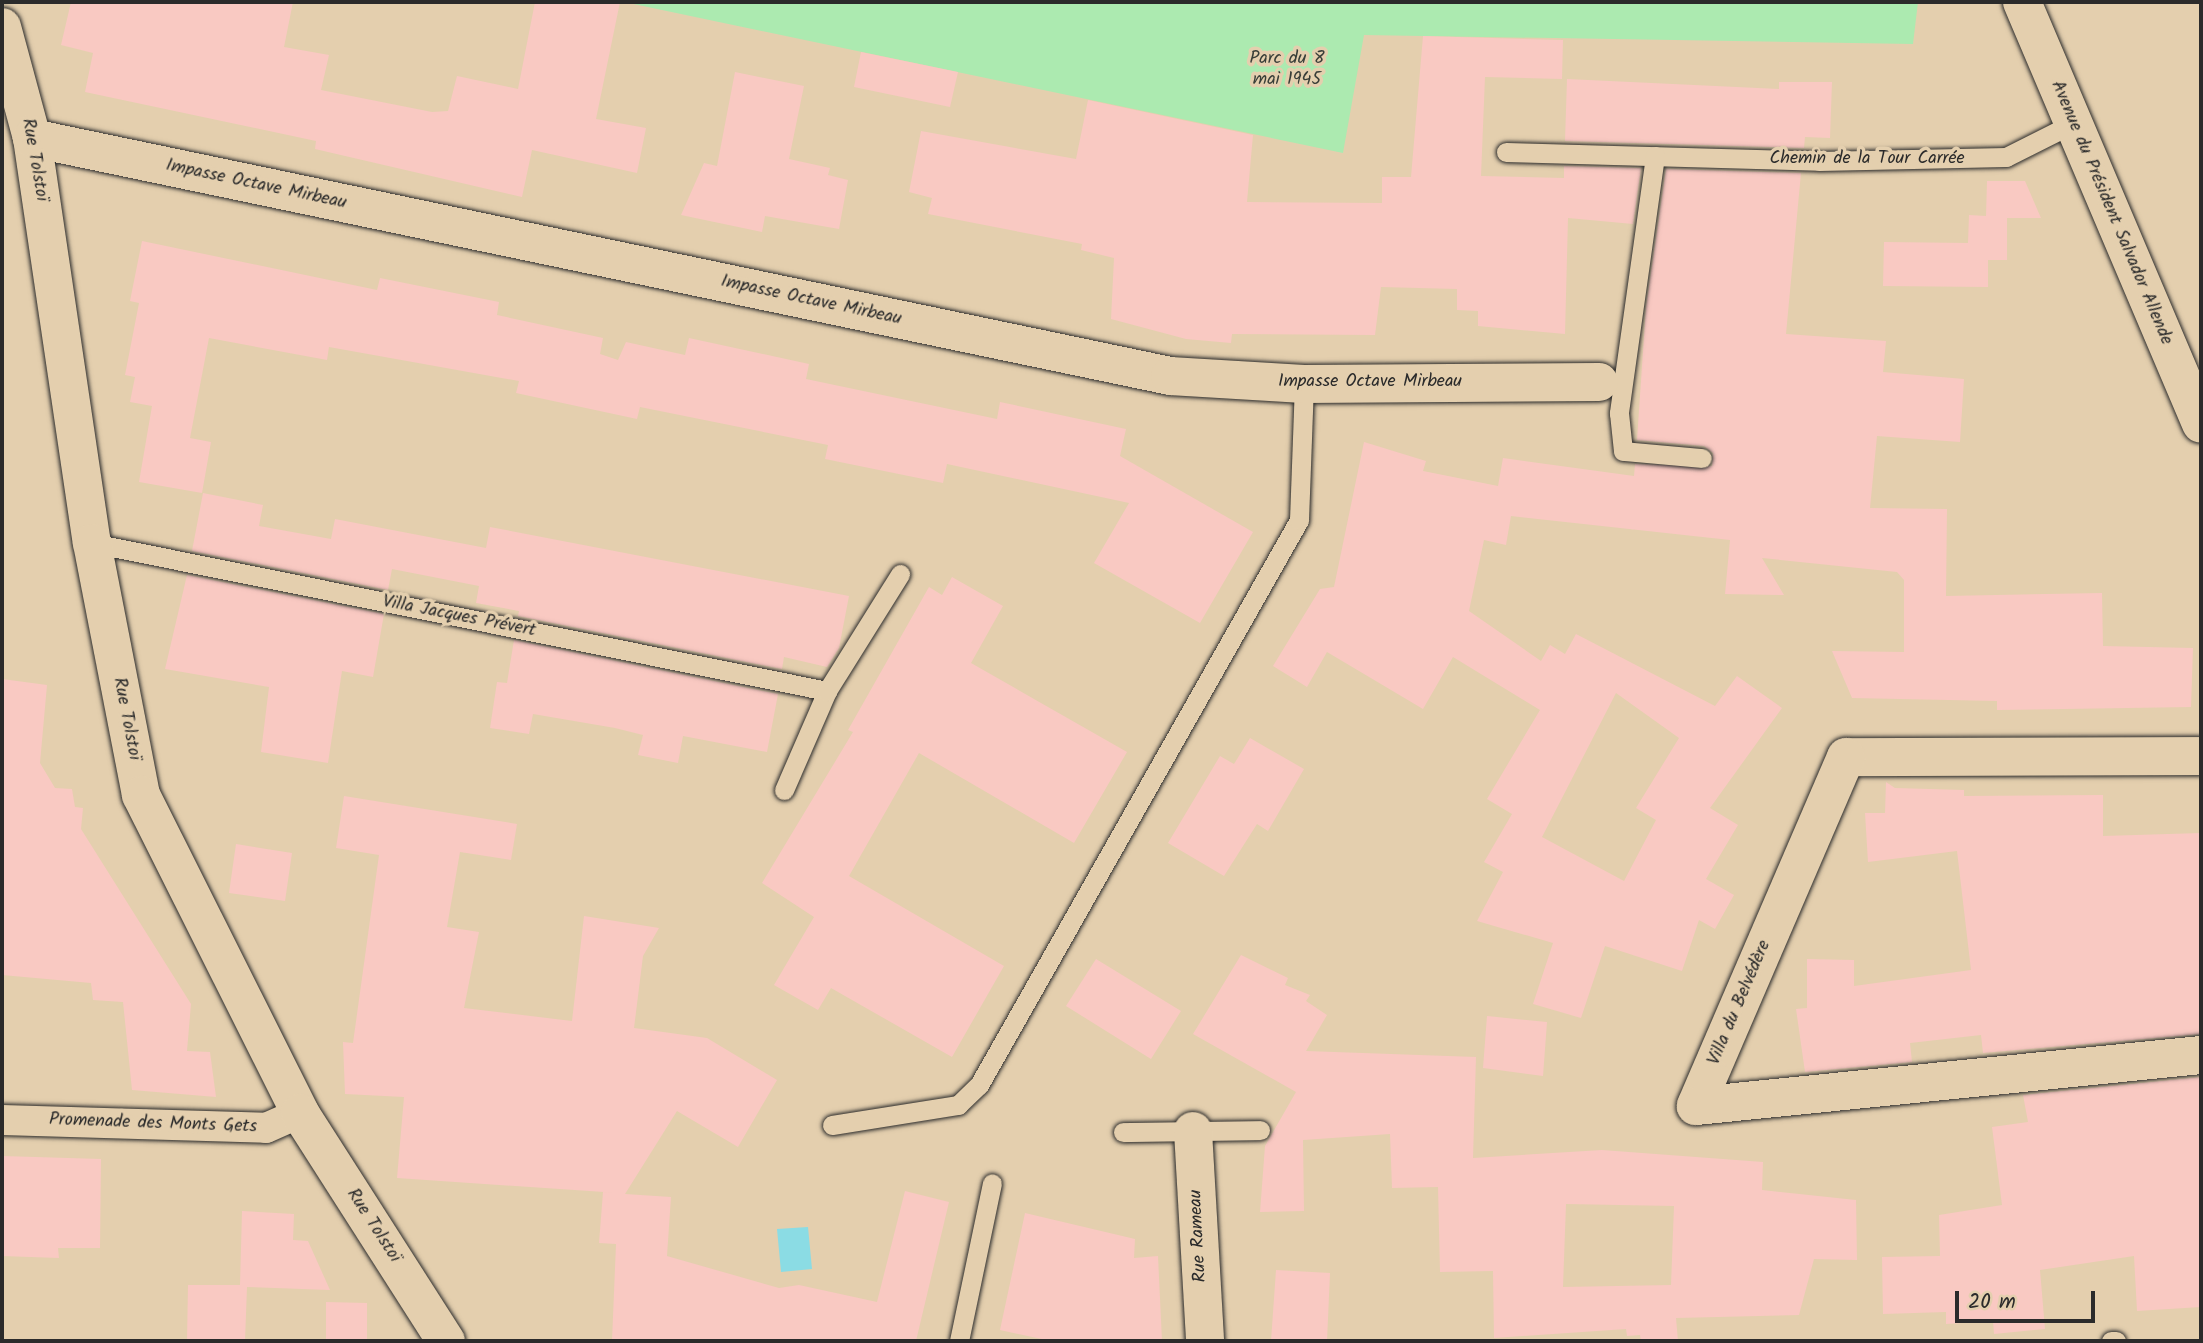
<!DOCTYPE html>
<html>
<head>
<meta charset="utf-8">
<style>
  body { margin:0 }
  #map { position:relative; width:2203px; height:1343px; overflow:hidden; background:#e4cfae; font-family:Kalam,sans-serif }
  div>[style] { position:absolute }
  .green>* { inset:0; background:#aceab0 }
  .water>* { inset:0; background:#8bdce4 }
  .building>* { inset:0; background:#f9c9c2 }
  .roads { filter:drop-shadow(0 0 2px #2b2b2b) drop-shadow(0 0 2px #2b2b2b) }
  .service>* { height:19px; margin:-9.5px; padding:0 9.5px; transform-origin:9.5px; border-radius:9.5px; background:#e4cfae }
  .pedestrian>* { height:30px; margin:-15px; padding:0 15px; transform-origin:15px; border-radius:15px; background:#e4cfae }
  .minor>* { height:38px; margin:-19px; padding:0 19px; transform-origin:19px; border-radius:19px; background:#e4cfae }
  .secondary>* { height:38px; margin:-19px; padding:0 19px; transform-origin:19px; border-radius:19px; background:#e4cfae }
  span { translate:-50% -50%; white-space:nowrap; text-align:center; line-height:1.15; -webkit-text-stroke:7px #e4cfae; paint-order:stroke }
  .park-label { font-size:18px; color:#383e38 }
  .street-label { font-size:18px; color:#2b2b2b }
  .frame { position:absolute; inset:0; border:4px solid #2b2b2b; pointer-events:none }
  .scale { position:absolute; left:1955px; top:1291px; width:140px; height:32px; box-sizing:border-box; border:4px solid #2b2b2b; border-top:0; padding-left:9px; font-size:21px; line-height:24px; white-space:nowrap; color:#2b2b2b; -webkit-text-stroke:5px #e4cfae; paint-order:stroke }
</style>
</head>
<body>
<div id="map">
  <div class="green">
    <i style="clip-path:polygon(624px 2px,1918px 2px,1913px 44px,1364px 35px,1343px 153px)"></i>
  </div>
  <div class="water">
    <i style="clip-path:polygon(808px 1227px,812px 1269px,781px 1272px,777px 1229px)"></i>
  </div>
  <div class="building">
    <i style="clip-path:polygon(71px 2px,293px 2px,284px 47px,329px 55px,321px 90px,432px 112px,448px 111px,457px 76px,518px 89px,535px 2px,620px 2px,596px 119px,646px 128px,637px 173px,532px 150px,522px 197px,315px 149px,316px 141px,85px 92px,93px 53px,61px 45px)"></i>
    <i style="clip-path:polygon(1423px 36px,1563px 40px,1562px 79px,1485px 77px,1481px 176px,1564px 178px,1564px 166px,1641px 168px,1633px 224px,1568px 218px,1565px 334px,1478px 326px,1478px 311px,1457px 310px,1457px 289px,1381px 287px,1375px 335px,1232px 334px,1231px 343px,1186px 339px,1111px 319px,1114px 258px,1081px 250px,1082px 244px,928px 214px,932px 198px,909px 192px,921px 131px,1076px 159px,1088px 100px,1253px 135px,1247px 202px,1382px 203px,1382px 177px,1411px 177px)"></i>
    <i style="clip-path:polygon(861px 52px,958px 72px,950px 107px,854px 87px)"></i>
    <i style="clip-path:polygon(735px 72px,804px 86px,789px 159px,830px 168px,828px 175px,848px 180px,839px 229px,765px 216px,762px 232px,681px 215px,704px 163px,717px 166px)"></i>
    <i style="clip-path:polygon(1567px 79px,1779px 89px,1779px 82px,1832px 82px,1830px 138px,1805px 137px,1804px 148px,1565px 141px)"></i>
    <i style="clip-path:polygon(evenodd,1666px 169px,1801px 173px,1786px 334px,1886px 341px,1883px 372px,1964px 379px,1960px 442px,1877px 436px,1870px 508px,1947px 509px,1946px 596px,2102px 593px,2103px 646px,2193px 648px,2191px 707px,1997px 710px,1997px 701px,1852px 698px,1832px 651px,1904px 652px,1904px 580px,1897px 572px,1762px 558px,1784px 595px,1725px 594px,1730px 540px,1511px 516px,1506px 545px,1484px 540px,1469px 611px,1541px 661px,1550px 645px,1565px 654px,1576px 634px,1715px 706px,1737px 676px,1782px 708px,1710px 808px,1738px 825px,1706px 879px,1734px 895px,1715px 929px,1699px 920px,1682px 971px,1605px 946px,1581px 1018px,1533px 1004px,1553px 943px,1477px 921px,1503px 872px,1484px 862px,1512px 814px,1487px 799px,1540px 710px,1453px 657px,1423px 709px,1327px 652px,1307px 687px,1273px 666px,1320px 589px,1334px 587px,1364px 442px,1426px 461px,1423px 471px,1498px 486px,1503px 458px,1634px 476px,1635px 464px,1712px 466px,1713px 453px,1704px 446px,1637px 440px,1646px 307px,1666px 169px,1616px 693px,1679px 738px,1636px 808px,1656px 820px,1624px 881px,1542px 837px,1616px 693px)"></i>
    <i style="clip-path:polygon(1987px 181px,2025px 181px,2041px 218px,2007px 218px,2007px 260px,1988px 260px,1988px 287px,1883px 286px,1884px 242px,1968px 243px,1969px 215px,1986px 216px)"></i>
    <i style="clip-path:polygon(142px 241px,377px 290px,380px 278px,499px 302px,497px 315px,603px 338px,600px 354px,618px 360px,626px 342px,685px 355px,689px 338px,809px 364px,806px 379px,997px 419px,1000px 402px,1126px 429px,1120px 456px,1253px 532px,1200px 623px,1094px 563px,1129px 503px,947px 464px,943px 483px,825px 459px,828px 445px,640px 407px,637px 419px,516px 393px,519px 381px,329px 347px,327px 360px,209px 338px,190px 438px,211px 442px,202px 493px,139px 482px,152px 406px,130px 402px,135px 377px,125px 375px,139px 303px,130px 301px)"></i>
    <i style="clip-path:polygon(203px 493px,263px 505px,259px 526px,331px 539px,335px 519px,486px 548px,490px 527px,849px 596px,839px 648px,827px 667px,784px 657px,782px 669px,518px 616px,519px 611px,476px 603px,479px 586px,392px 569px,388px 590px,192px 551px)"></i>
    <i style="clip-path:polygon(187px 575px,384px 614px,373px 677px,342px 671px,328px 763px,261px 752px,269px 687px,165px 669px)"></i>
    <i style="clip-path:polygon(952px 577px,1003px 606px,971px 663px,1127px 752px,1074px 843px,919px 753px,849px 876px,1004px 966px,952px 1057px,831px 988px,818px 1010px,774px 985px,814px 917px,762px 883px,853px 732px,848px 730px,929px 587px,942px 595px)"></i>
    <i style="clip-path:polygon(514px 640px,778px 694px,767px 752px,683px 736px,678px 763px,638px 755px,643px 735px,615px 728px,533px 714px,529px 734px,490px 728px,497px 682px,507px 683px)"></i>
    <i style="clip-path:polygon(2px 679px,47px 685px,40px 763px,55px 788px,72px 789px,75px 807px,83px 808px,81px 829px,191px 1004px,187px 1051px,210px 1052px,216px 1097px,132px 1090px,123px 1002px,93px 1000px,91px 983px,2px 975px)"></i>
    <i style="clip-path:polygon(1250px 738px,1304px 769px,1268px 831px,1257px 824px,1224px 876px,1168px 843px,1220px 756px,1234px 764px)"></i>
    <i style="clip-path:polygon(1886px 782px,1895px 788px,1964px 790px,1964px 796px,2103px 795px,2103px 836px,2201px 833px,2201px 1034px,1983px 1053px,1981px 1035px,1910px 1043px,1912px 1062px,1805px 1072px,1796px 1009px,1807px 1008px,1807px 959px,1854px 960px,1854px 986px,1971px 970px,1957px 851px,1868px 862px,1865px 813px,1885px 813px)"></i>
    <i style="clip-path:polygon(344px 796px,517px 824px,511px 860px,460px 852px,447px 927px,479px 932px,464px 1008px,572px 1021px,584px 916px,659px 928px,643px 956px,634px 1028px,707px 1038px,777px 1080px,738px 1147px,677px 1111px,625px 1194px,671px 1197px,667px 1256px,779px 1288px,799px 1285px,877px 1302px,905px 1191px,949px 1202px,916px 1341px,612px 1341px,616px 1244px,599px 1243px,603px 1192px,619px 1193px,397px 1178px,404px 1097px,345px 1094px,343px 1042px,353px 1043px,379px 855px,336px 848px)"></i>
    <i style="clip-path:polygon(236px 844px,292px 853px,285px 901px,229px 893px)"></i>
    <i style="clip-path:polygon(evenodd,1241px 955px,1288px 978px,1285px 985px,1310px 995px,1306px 1001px,1327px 1015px,1306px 1051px,1476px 1057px,1473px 1158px,1602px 1150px,1763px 1162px,1762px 1190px,1856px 1200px,1857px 1260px,1814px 1259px,1799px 1315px,1676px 1318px,1678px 1341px,1641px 1341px,1640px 1335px,1627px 1336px,1626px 1329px,1494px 1338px,1493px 1271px,1440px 1272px,1438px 1187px,1392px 1188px,1390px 1134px,1303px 1140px,1304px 1211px,1260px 1212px,1265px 1146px,1296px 1092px,1193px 1034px,1241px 955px,1566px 1204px,1674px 1206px,1671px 1285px,1563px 1287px,1566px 1204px)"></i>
    <i style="clip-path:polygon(1096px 959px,1181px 1011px,1151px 1059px,1066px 1006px)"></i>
    <i style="clip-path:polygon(1487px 1016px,1547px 1022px,1543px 1076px,1483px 1068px)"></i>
    <i style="clip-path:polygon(2201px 1077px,2201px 1307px,2137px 1311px,2134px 1256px,2040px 1270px,2045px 1329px,1994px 1334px,1993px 1321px,1946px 1324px,1946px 1312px,1883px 1314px,1882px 1257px,1940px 1256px,1939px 1215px,2002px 1205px,1992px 1127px,2028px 1122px,2023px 1095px)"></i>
    <i style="clip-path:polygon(2px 1156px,101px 1159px,100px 1248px,58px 1248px,59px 1258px,2px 1256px)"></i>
    <i style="clip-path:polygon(242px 1211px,294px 1214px,293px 1240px,308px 1241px,330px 1290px,247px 1287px,245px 1341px,187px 1341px,188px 1285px,240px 1285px)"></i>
    <i style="clip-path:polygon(1025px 1213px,1135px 1239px,1134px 1258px,1158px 1256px,1162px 1341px,1051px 1341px,1000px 1330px)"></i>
    <i style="clip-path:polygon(1276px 1270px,1330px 1273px,1327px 1341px,1271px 1341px)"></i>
    <i style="clip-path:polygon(326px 1302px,367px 1303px,367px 1341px,326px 1341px)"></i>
  </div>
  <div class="roads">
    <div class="service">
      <i style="left:1506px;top:152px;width:313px;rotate:1.6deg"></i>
      <i style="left:1819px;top:161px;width:187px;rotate:-1.2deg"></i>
      <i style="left:2006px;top:157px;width:74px;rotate:-26.6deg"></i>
      <i style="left:1655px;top:156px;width:260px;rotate:98deg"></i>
      <i style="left:1619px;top:413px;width:38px;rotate:84deg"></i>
      <i style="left:1623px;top:451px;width:79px;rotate:5.1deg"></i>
      <i style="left:92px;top:543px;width:750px;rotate:11.38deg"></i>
      <i style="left:784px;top:790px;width:108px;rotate:-66.5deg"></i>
      <i style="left:827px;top:691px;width:138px;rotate:-58deg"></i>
      <i style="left:832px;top:1125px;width:128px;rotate:-9deg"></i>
      <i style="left:958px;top:1105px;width:29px;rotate:-44deg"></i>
      <i style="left:979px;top:1085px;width:649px;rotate:-60.47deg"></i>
      <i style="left:1299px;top:520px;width:136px;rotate:-87.9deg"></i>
      <i style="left:1123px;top:1132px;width:137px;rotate:-0.8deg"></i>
      <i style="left:959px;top:1341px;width:161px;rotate:-78.2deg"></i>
      <i style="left:2111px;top:1341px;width:5px"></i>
    </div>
    <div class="pedestrian">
      <i style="left:2px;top:1120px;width:264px;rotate:1.7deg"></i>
      <i style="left:266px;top:1128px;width:37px;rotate:-24deg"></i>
    </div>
    <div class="minor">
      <i style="left:2px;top:27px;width:115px;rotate:74.9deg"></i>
      <i style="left:32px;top:138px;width:409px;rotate:81.6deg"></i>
      <i style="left:92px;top:543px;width:257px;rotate:79deg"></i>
      <i style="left:141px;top:795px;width:356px;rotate:63.4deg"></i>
      <i style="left:300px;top:1113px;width:271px;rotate:57.4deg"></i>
      <i style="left:32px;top:138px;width:1163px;rotate:11.81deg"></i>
      <i style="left:1170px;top:376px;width:134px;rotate:3.4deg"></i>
      <i style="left:1304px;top:384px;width:295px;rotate:-0.4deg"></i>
      <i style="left:2199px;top:756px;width:353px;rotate:179.8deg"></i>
      <i style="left:1846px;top:757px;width:380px;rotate:113.3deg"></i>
      <i style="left:1696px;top:1106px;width:508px;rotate:-5.77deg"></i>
      <i style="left:1193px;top:1131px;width:210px;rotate:86.7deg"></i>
    </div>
    <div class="secondary">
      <i style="left:2022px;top:2px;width:458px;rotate:67deg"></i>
    </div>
  </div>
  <div class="park-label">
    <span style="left:1287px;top:70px">Parc du 8<br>mai 1945</span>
  </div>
  <div class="street-label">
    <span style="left:1867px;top:159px">Chemin de la Tour Carrée</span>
    <span style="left:34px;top:160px;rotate:80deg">Rue Tolstoï</span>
    <span style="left:256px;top:185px;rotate:12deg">Impasse Octave Mirbeau</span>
    <span style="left:2111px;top:213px;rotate:67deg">Avenue du Président Salvador Allende</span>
    <span style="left:811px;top:301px;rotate:12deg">Impasse Octave Mirbeau</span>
    <span style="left:1370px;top:382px">Impasse Octave Mirbeau</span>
    <span style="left:459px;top:617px;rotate:11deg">Villa Jacques Prévert</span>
    <span style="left:126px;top:719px;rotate:79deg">Rue Tolstoï</span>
    <span style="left:1740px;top:1003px;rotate:-67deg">Villa du Belvédère</span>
    <span style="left:153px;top:1124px;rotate:2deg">Promenade des Monts Gets</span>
    <span style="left:373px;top:1226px;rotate:57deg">Rue Tolstoï</span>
    <span style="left:1199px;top:1236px;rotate:-93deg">Rue Rameau</span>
  </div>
  <div class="frame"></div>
  <div class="scale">20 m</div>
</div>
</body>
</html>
